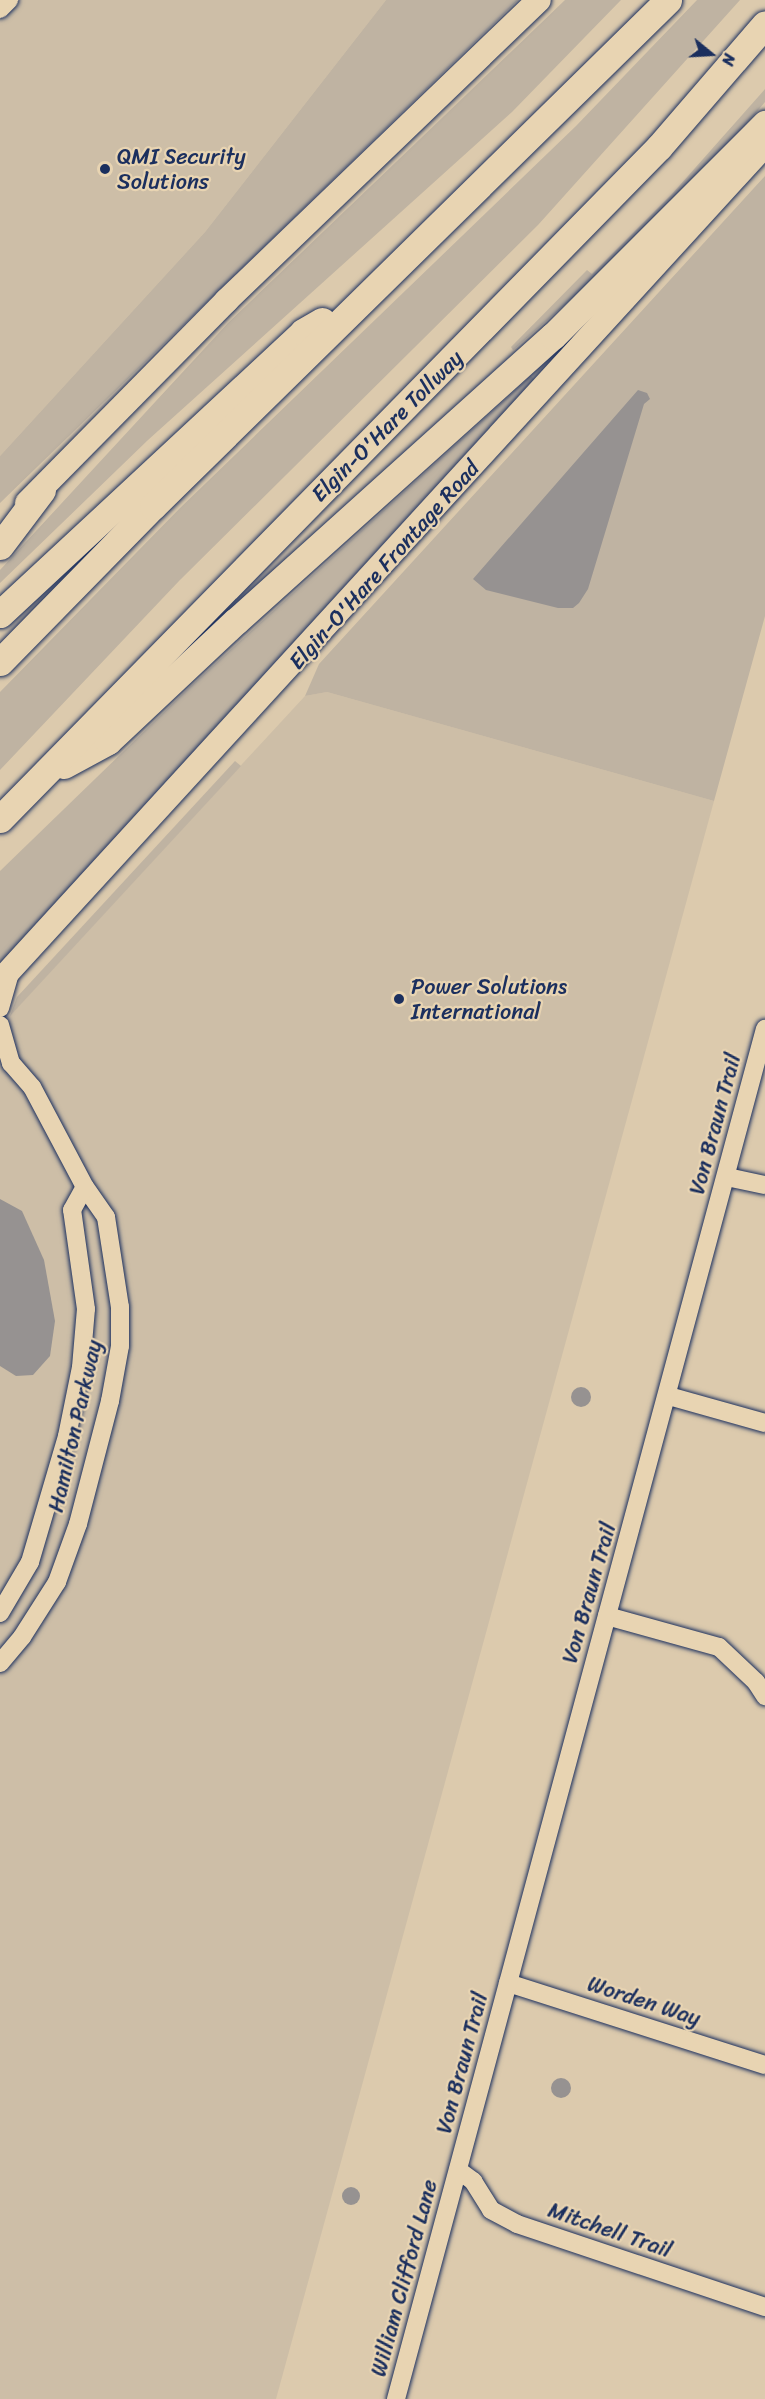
<!DOCTYPE html>
<html>
<head>
<meta charset="utf-8">
<style>
  body { margin:0 }
  #map { position:relative; width:765px; height:2399px; overflow:hidden; background:#dccaad; font-family:Sriracha,sans-serif }
  div>[style] { position:absolute }
  .built>* { inset:0; background:#cdbea7 }
  .green>* { inset:0; background:#bfb3a2 }
  .water>* { inset:0; background:#969291 }
  .round { border-radius:50% }
  .roads { filter:drop-shadow(0 0 2px #1b2f5e) drop-shadow(0 0 2px #1b2f5e) }
  .minor>* { height:18px; margin:-9px; padding:0 9px; transform-origin:9px; border-radius:9px; background:#e8d4b2 }
  .major>* { height:24px; margin:-12px; padding:0 12px; transform-origin:12px; border-radius:12px; background:#e8d4b2 }
  .highway>* { height:27px; margin:-13.5px; padding:0 13.5px; transform-origin:13.5px; border-radius:13.5px; background:#e8d4b2 }
  .dots>* { width:16px; height:16px; translate:-50% -50%; box-sizing:border-box; border:3px solid #e8d4b2; border-radius:50% }
  span { translate:-50% -50%; white-space:nowrap; text-align:center; line-height:1.15; -webkit-text-stroke:4.5px #e8d4b2; paint-order:stroke }
  .poi-label { font-size:22px; color:#1b2f5e }
  .left { translate:0 -50%; text-align:left }
  .street-label { font-size:22px; color:#1b2f5e }
  .north { position:absolute; left:681px; top:24px; width:60px; height:60px; -webkit-text-stroke:4px #e8d4b2; paint-order:stroke; rotate:108deg; font-size:16px; font-weight:700; line-height:24px; text-align:center; color:#1b2f5e }
  .north::after { content:''; display:block; margin:auto; width:21px; height:27px; background:#1b2f5e; clip-path:polygon(50% 0,100% 100%,50% 72%,0 100%) }
</style>
</head>
<body>
<div id="map">
  <div class="built">
    <i style="clip-path:polygon(0 0,386px 0,205px 232px,0 456px)"></i>
    <i style="clip-path:polygon(327px 692px,714px 801px,276px 2399px,0 2399px,0 1026px,305px 696px)"></i>
  </div>
  <div class="green">
    <i style="clip-path:polygon(386px 0,518px 0,0 503px,0 456px,205px 232px)"></i>
    <i style="clip-path:polygon(565px 0,621px 0,512px 112px,148px 440px,0 583px,0 570px,228px 323px)"></i>
    <i style="clip-path:polygon(697px 0,740px 0,538px 225px,179px 581px,0 770px,0 692px,180px 508px,576px 126px)"></i>
    <i style="clip-path:polygon(765px 89px,765px 102px,703px 174px,618px 258px,513px 350px,511px 347px,587px 270px,592px 274px,672px 194px)"></i>
    <i style="clip-path:polygon(765px 176px,765px 616px,714px 801px,327px 692px,305px 696px,319px 664px)"></i>
    <i style="clip-path:polygon(531px 376px,534px 379px,0 964px,0 871px,191px 686px)"></i>
    <i style="clip-path:polygon(235px 761px,241px 766px,10px 1016px,17px 997px)"></i>
  </div>
  <div class="water">
    <i style="clip-path:polygon(638px 390px,647px 393px,650px 399px,644px 404px,588px 589px,579px 603px,573px 608px,558px 608px,486px 590px,473px 579px)"></i>
    <i style="clip-path:polygon(0 1199px,22px 1211px,44px 1260px,55px 1321px,50px 1356px,33px 1375px,16px 1376px,0 1366px)"></i>
    <i class="round" style="left:571px;top:1387px;width:20px;height:20px"></i>
    <i class="round" style="left:551px;top:2078px;width:20px;height:20px"></i>
    <i class="round" style="left:342px;top:2187px;width:18px;height:18px"></i>
  </div>
  <div class="roads">
    <div class="minor">
      <i style="left:0;top:9px;width:13px;rotate:-45deg"></i>
      <i style="left:0;top:1008px;width:40px;rotate:-74deg"></i>
      <i style="left:0;top:1025px;width:40px;rotate:74deg"></i>
      <i style="left:11px;top:1063px;width:32px;rotate:49deg"></i>
      <i style="left:32px;top:1087px;width:113px;rotate:62.1deg"></i>
      <i style="left:85px;top:1187px;width:37px;rotate:55deg"></i>
      <i style="left:106px;top:1217px;width:91px;rotate:81.2deg"></i>
      <i style="left:120px;top:1307px;width:39px;rotate:90deg"></i>
      <i style="left:120px;top:1346px;width:56px;rotate:100.3deg"></i>
      <i style="left:110px;top:1401px;width:127px;rotate:104.6deg"></i>
      <i style="left:78px;top:1524px;width:62px;rotate:109.9deg"></i>
      <i style="left:57px;top:1582px;width:65px;rotate:122.5deg"></i>
      <i style="left:22px;top:1637px;width:34px;rotate:130deg"></i>
      <i style="left:727px;top:1177px;width:39px;rotate:12deg"></i>
      <i style="left:669px;top:1396px;width:100px;rotate:15.7deg"></i>
      <i style="left:0;top:1613px;width:59px;rotate:-59.5deg"></i>
      <i style="left:30px;top:1562px;width:131px;rotate:-73.6deg"></i>
      <i style="left:67px;top:1436px;width:70px;rotate:-78.5deg"></i>
      <i style="left:81px;top:1367px;width:58px;rotate:-85.1deg"></i>
      <i style="left:86px;top:1309px;width:100px;rotate:-98deg"></i>
      <i style="left:72px;top:1210px;width:26px;rotate:-61deg"></i>
      <i style="left:607px;top:1616px;width:116px;rotate:15.5deg"></i>
      <i style="left:719px;top:1647px;width:51px;rotate:43.4deg"></i>
      <i style="left:756px;top:1682px;width:17px;rotate:57deg"></i>
      <i style="left:508px;top:1983px;width:270px;rotate:17.7deg"></i>
      <i style="left:458px;top:2170px;width:19px;rotate:36deg"></i>
      <i style="left:473px;top:2181px;width:34px;rotate:58deg"></i>
      <i style="left:491px;top:2210px;width:30px;rotate:28deg"></i>
      <i style="left:517px;top:2224px;width:262px;rotate:18.5deg"></i>
      <i style="left:396px;top:2399px;width:1419px;rotate:-74.93deg"></i>
    </div>
    <div class="major">
      <i style="left:27px;top:503px;width:284px;rotate:-45.4deg"></i>
      <i style="left:226px;top:301px;width:434px;rotate:-43.9deg"></i>
      <i style="left:0;top:981px;width:1133px;rotate:-47.54deg"></i>
    </div>
    <div class="highway">
      <i style="left:0;top:546px;width:70px;rotate:-53.1deg"></i>
      <i style="left:0;top:614px;width:414px;rotate:-42.9deg"></i>
      <i style="left:303px;top:332px;width:22px;rotate:-30deg"></i>
      <i style="left:0;top:662px;width:219px;rotate:-45.6deg"></i>
      <i style="left:153px;top:506px;width:722px;rotate:-44.49deg"></i>
      <i style="left:64px;top:765px;width:50px;rotate:-28.6deg"></i>
      <i style="left:108px;top:741px;width:175px;rotate:-43.2deg"></i>
      <i style="left:236px;top:621px;width:426px;rotate:-42deg"></i>
      <i style="left:553px;top:336px;width:300px;rotate:-45deg"></i>
      <i style="left:0;top:819px;width:941px;rotate:-45.56deg"></i>
      <i style="left:659px;top:147px;width:162px;rotate:-49.2deg"></i>
    </div>
  </div>
  <div class="dots">
    <i style="left:105px;top:169px;background:#1b2f5e"></i>
    <i style="left:399px;top:999px;background:#1b2f5e"></i>
  </div>
  <div class="poi-label">
    <span class="left" style="left:117px;top:169px">QMI Security<br>Solutions</span>
    <span class="left" style="left:411px;top:999px">Power Solutions<br>International</span>
  </div>
  <div class="street-label">
    <span style="left:387px;top:426px;rotate:-45deg">Elgin-O'Hare Tollway</span>
    <span style="left:384px;top:565px;rotate:-48deg">Elgin-O'Hare Frontage Road</span>
    <span style="left:715px;top:1124px;rotate:-75deg">Von Braun Trail</span>
    <span style="left:75px;top:1426px;rotate:-77deg">Hamilton Parkway</span>
    <span style="left:589px;top:1593px;rotate:-74deg">Von Braun Trail</span>
    <span style="left:644px;top:2001px;rotate:18deg">Worden Way</span>
    <span style="left:462px;top:2063px;rotate:-75deg">Von Braun Trail</span>
    <span style="left:610px;top:2230px;rotate:19deg">Mitchell Trail</span>
    <span style="left:404px;top:2278px;rotate:-75deg">William Clifford Lane</span>
  </div>
  <div class="north">N</div>
</div>
</body>
</html>
